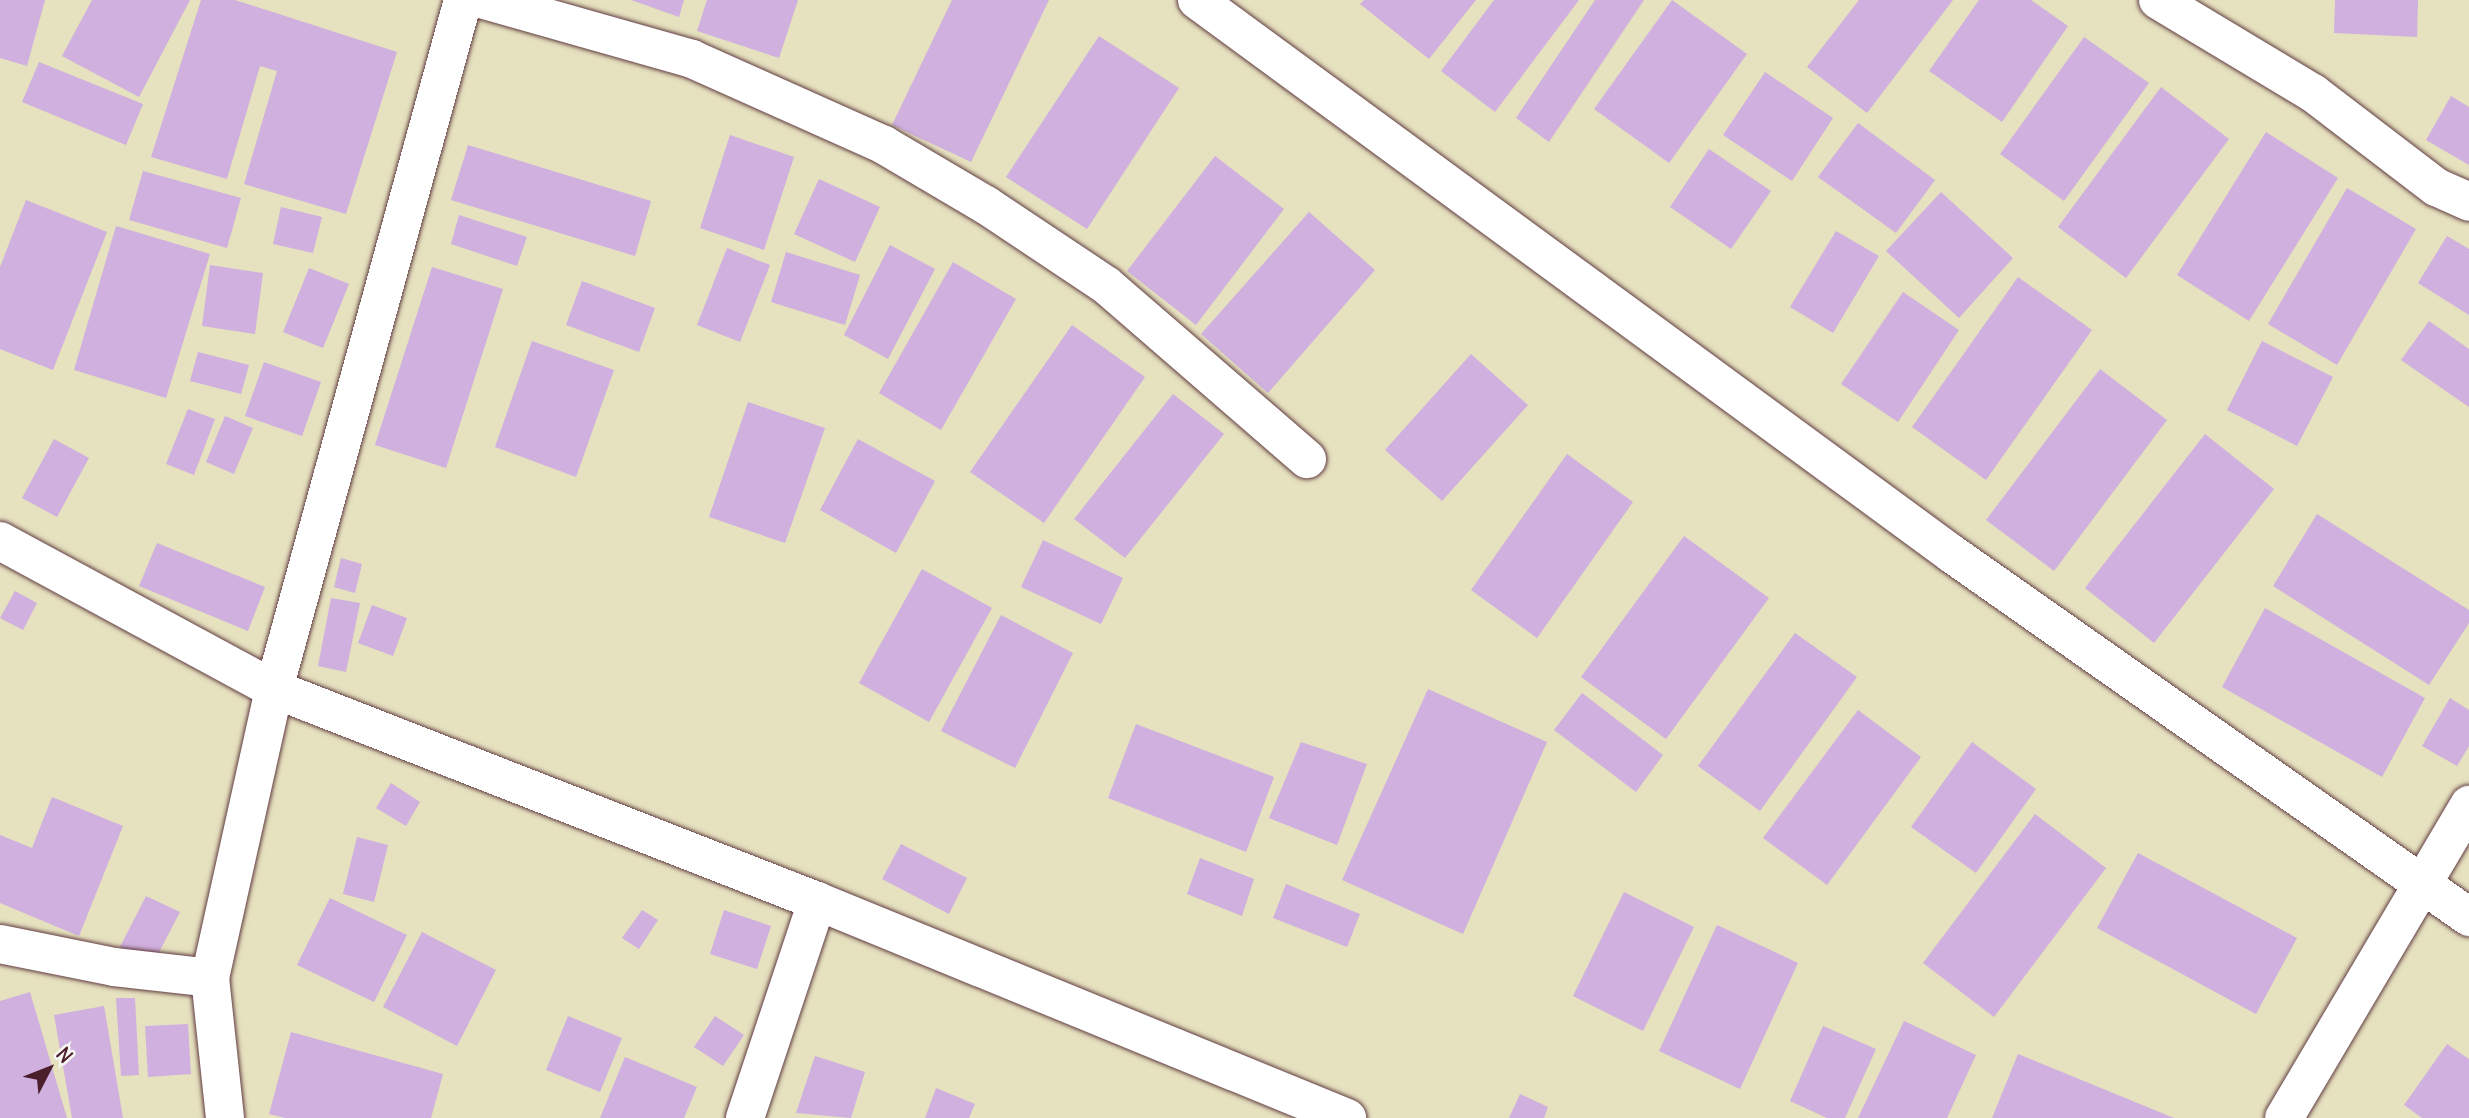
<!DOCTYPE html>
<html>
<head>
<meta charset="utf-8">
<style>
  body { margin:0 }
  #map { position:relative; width:2469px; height:1118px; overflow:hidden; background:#e6e1bf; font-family:Delius,sans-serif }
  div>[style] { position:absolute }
  .building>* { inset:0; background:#cfb0de }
  .roads { filter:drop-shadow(0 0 2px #613c41) drop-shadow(0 0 2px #613c41) }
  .street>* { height:38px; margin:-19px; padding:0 19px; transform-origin:19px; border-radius:19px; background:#fff }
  span { translate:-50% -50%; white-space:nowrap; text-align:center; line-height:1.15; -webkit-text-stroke:7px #f6f6f2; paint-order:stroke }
  .north { position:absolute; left:14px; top:1034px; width:70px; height:70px; -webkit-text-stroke:5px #f6f6f2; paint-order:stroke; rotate:48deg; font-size:19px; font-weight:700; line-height:28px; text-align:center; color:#4a1f2b }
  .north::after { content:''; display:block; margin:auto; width:24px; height:32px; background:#4a1f2b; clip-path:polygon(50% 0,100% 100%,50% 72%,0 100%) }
</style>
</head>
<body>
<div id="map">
  <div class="building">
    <i style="clip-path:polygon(0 0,45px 0,27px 66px,0 58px)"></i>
    <i style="clip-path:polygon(92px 0,190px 0,139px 97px,62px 56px)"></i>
    <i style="clip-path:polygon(201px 0,235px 0,397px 52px,346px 214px,244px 184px,277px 71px,260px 66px,227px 179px,151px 157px)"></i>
    <i style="clip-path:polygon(631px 0,684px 0,679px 17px)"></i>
    <i style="clip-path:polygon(707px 0,798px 0,779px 58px,697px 31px)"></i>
    <i style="clip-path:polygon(952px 0,1049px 0,971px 162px,892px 125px)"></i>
    <i style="clip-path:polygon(1364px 0,1476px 0,1429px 59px,1360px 4px)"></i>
    <i style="clip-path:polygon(1494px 0,1579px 0,1495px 112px,1441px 71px)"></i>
    <i style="clip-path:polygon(1595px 0,1644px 0,1549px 142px,1516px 118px)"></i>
    <i style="clip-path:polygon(1672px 0,1747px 54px,1669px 163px,1594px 109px)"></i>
    <i style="clip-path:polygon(1859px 0,1953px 0,1867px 113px,1807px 67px)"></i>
    <i style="clip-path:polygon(1979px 0,2031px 0,2068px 26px,2002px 122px,1929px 71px)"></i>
    <i style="clip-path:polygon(2335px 0,2418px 0,2417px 37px,2334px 33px)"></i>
    <i style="clip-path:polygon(1099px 36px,1179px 88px,1087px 229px,1006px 177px)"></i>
    <i style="clip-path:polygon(2084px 37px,2149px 83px,2064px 201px,2000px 154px)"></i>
    <i style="clip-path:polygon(39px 62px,143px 104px,126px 145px,22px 102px)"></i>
    <i style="clip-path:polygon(1765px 72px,1833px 118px,1792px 181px,1723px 135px)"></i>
    <i style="clip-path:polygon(2161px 87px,2229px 139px,2126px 278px,2058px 227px)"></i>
    <i style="clip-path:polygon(2451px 96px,2469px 107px,2469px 165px,2426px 140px)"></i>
    <i style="clip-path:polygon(1858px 123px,1935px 180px,1896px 233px,1818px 177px)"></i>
    <i style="clip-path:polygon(2266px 132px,2338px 178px,2249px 321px,2177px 275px)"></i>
    <i style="clip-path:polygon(730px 135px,794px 157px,764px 250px,700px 228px)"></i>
    <i style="clip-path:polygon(468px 145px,651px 201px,635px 256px,451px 200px)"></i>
    <i style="clip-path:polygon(1709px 149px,1771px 191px,1731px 249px,1670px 207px)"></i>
    <i style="clip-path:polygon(1215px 156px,1284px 209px,1196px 325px,1127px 271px)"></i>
    <i style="clip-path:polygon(143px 171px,241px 198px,227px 248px,129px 220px)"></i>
    <i style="clip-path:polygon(819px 179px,880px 207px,855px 262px,794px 234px)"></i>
    <i style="clip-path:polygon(2347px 188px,2416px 229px,2337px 365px,2268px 324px)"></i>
    <i style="clip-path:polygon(1941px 192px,2013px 258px,1959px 318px,1886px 251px)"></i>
    <i style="clip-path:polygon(26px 200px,107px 232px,53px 370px,0 349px,0 267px)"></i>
    <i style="clip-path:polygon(281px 207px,322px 217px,313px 253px,273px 244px)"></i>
    <i style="clip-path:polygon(1309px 212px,1375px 270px,1268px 393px,1201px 334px)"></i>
    <i style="clip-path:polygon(459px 215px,527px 237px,517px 266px,451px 244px)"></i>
    <i style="clip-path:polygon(116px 226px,210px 254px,166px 398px,74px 370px)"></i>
    <i style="clip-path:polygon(1836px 231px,1879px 256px,1833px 333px,1790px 307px)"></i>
    <i style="clip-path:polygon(2447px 236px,2469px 249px,2469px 315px,2418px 283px)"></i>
    <i style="clip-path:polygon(890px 245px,935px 269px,888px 359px,844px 335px)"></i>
    <i style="clip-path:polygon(727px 248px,770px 265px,740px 342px,697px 325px)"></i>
    <i style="clip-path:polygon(786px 252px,860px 275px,845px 325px,771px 302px)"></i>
    <i style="clip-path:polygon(953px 262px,1016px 299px,941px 430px,879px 393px)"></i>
    <i style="clip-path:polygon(210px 265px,263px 273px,255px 334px,202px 326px)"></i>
    <i style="clip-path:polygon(432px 267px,503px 289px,446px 468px,375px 445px)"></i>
    <i style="clip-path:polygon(309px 268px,349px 284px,323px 348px,283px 332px)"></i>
    <i style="clip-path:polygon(2018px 277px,2092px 330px,1986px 480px,1912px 427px)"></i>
    <i style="clip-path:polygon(582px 281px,655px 308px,639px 352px,566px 325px)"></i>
    <i style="clip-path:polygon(1903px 292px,1959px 330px,1898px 422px,1841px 384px)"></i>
    <i style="clip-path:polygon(2429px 321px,2469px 349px,2469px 407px,2401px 360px)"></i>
    <i style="clip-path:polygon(1072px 325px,1145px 377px,1044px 523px,970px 472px)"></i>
    <i style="clip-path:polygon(532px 341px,614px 370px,576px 477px,495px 447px)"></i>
    <i style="clip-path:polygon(2262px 341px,2333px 377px,2297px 446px,2227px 410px)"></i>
    <i style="clip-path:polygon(198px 352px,249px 365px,241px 394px,190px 381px)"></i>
    <i style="clip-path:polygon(1471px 354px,1528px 405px,1442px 501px,1385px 450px)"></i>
    <i style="clip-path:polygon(264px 362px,321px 382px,302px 436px,245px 416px)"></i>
    <i style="clip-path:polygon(2100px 369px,2167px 420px,2054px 571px,1986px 520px)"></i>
    <i style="clip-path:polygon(1173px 394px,1224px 434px,1125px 558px,1074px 519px)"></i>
    <i style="clip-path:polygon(748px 402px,825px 428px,785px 543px,709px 517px)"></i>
    <i style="clip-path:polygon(188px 409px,215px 419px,194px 475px,166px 464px)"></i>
    <i style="clip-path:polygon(225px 416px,253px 428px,234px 474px,206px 462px)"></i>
    <i style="clip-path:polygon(2205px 434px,2274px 489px,2154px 643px,2085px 588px)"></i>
    <i style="clip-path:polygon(54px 439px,89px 458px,57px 517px,22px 498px)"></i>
    <i style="clip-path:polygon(858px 439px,935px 481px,896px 553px,820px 510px)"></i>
    <i style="clip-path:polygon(1567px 454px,1633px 502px,1537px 638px,1471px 590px)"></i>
    <i style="clip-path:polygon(2317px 514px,2469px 610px,2469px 623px,2429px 685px,2273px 586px)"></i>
    <i style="clip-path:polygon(1684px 536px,1769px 598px,1666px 739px,1581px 677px)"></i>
    <i style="clip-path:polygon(1043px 540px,1123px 578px,1101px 624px,1021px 587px)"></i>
    <i style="clip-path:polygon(157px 543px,265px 587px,248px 631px,139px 586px)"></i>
    <i style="clip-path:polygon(341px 558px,362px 564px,355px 593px,334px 587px)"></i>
    <i style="clip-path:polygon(922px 569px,992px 608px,929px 722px,859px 683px)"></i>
    <i style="clip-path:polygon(15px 591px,37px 603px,23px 630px,0 618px)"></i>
    <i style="clip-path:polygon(331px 598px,360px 603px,346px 672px,318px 666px)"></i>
    <i style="clip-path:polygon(372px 605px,407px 618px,393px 656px,358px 643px)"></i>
    <i style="clip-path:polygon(2265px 608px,2425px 698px,2382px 777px,2222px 687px)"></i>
    <i style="clip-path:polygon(1001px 615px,1073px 653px,1015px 768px,941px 731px)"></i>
    <i style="clip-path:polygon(1795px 633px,1857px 677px,1760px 811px,1698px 766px)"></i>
    <i style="clip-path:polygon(1428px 689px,1547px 742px,1463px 934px,1342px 880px)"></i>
    <i style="clip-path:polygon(1582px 693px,1663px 755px,1636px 792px,1554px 730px)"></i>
    <i style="clip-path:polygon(2450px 698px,2469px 710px,2469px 746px,2457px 766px,2422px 746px)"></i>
    <i style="clip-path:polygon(1858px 710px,1921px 757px,1827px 885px,1763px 838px)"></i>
    <i style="clip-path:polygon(1136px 724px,1274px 777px,1246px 852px,1108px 798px)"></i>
    <i style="clip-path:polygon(1301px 742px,1367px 764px,1337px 845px,1269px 818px)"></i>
    <i style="clip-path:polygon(1972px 742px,2036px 789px,1976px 873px,1911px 827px)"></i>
    <i style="clip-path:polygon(391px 783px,420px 802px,406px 826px,376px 808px)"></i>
    <i style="clip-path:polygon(52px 797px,123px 826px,79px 936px,0 903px,0 835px,32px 848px)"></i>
    <i style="clip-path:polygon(2035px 814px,2106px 868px,1994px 1017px,1923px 963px)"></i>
    <i style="clip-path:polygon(357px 837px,388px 845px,374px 902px,343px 894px)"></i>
    <i style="clip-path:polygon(901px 844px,967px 878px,949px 914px,882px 879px)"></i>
    <i style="clip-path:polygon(2138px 853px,2297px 938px,2256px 1014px,2097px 928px)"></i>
    <i style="clip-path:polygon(1200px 858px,1254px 879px,1242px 916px,1187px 894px)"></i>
    <i style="clip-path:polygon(1286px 884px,1360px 914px,1347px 947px,1273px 918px)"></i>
    <i style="clip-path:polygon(1624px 892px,1694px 927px,1643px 1031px,1573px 996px)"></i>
    <i style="clip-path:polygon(146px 896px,180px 912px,153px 964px,120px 947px)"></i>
    <i style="clip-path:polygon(330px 898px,407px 935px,374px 1002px,297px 965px)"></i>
    <i style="clip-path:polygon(642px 910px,658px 920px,639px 949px,622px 938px)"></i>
    <i style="clip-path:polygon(724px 910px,771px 926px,757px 969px,710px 954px)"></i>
    <i style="clip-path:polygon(1717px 925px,1798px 963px,1740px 1089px,1659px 1051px)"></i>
    <i style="clip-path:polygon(422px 932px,496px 970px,457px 1046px,383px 1007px)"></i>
    <i style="clip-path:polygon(30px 992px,67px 1118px,0 1118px,0 1001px)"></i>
    <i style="clip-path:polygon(116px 998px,135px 998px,139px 1075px,121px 1076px)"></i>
    <i style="clip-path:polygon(104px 1006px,123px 1118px,72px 1118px,54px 1015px)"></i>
    <i style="clip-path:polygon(568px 1016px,622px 1038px,600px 1092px,546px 1070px)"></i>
    <i style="clip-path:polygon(715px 1016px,744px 1035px,723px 1066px,694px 1047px)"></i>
    <i style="clip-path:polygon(1904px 1021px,1976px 1055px,1947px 1118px,1858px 1118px)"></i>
    <i style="clip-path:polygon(188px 1024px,191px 1074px,148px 1077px,145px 1026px)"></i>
    <i style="clip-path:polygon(1823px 1026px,1876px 1049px,1845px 1118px,1827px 1118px,1790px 1101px)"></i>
    <i style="clip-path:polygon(291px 1032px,443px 1074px,431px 1118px,285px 1118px,269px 1114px)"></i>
    <i style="clip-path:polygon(2447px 1044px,2469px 1059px,2469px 1118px,2422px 1118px,2404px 1105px)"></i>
    <i style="clip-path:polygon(2018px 1054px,2174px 1118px,1992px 1118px)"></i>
    <i style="clip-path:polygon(815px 1056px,865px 1072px,851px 1118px,796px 1113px)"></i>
    <i style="clip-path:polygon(625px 1057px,697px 1087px,684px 1118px,600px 1118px)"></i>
    <i style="clip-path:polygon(936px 1088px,975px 1104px,969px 1118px,925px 1118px)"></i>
    <i style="clip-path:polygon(1520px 1094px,1548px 1107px,1544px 1118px,1509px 1118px)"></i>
  </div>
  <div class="roads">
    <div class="street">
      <i style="left:484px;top:0;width:216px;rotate:15.8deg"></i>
      <i style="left:692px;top:59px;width:210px;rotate:24.1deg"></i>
      <i style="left:884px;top:145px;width:118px;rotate:30.5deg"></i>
      <i style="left:986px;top:205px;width:144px;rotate:33.7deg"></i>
      <i style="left:1106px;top:285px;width:266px;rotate:40.9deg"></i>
      <i style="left:1197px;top:0;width:936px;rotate:36.27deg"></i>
      <i style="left:1952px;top:554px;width:632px;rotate:35.07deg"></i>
      <i style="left:2158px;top:0;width:181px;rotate:31deg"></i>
      <i style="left:2313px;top:93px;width:155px;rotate:37.4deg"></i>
      <i style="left:2436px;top:187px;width:36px;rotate:24deg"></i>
      <i style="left:0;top:541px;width:311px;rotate:28.4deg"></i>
      <i style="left:274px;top:689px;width:583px;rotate:21.33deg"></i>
      <i style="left:817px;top:901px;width:573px;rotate:22.27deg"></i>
      <i style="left:0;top:944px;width:116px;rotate:11.4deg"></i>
      <i style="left:114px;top:967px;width:97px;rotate:6.5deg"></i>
      <i style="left:225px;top:1118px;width:141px;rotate:-96.1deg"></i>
      <i style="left:210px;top:978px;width:296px;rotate:-77.5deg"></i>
      <i style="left:274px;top:689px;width:714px;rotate:-74.66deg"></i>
      <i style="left:745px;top:1118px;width:229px;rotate:-71.6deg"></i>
      <i style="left:2284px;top:1118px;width:364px;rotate:-59.4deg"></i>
    </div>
  </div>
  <div class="north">N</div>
</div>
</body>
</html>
